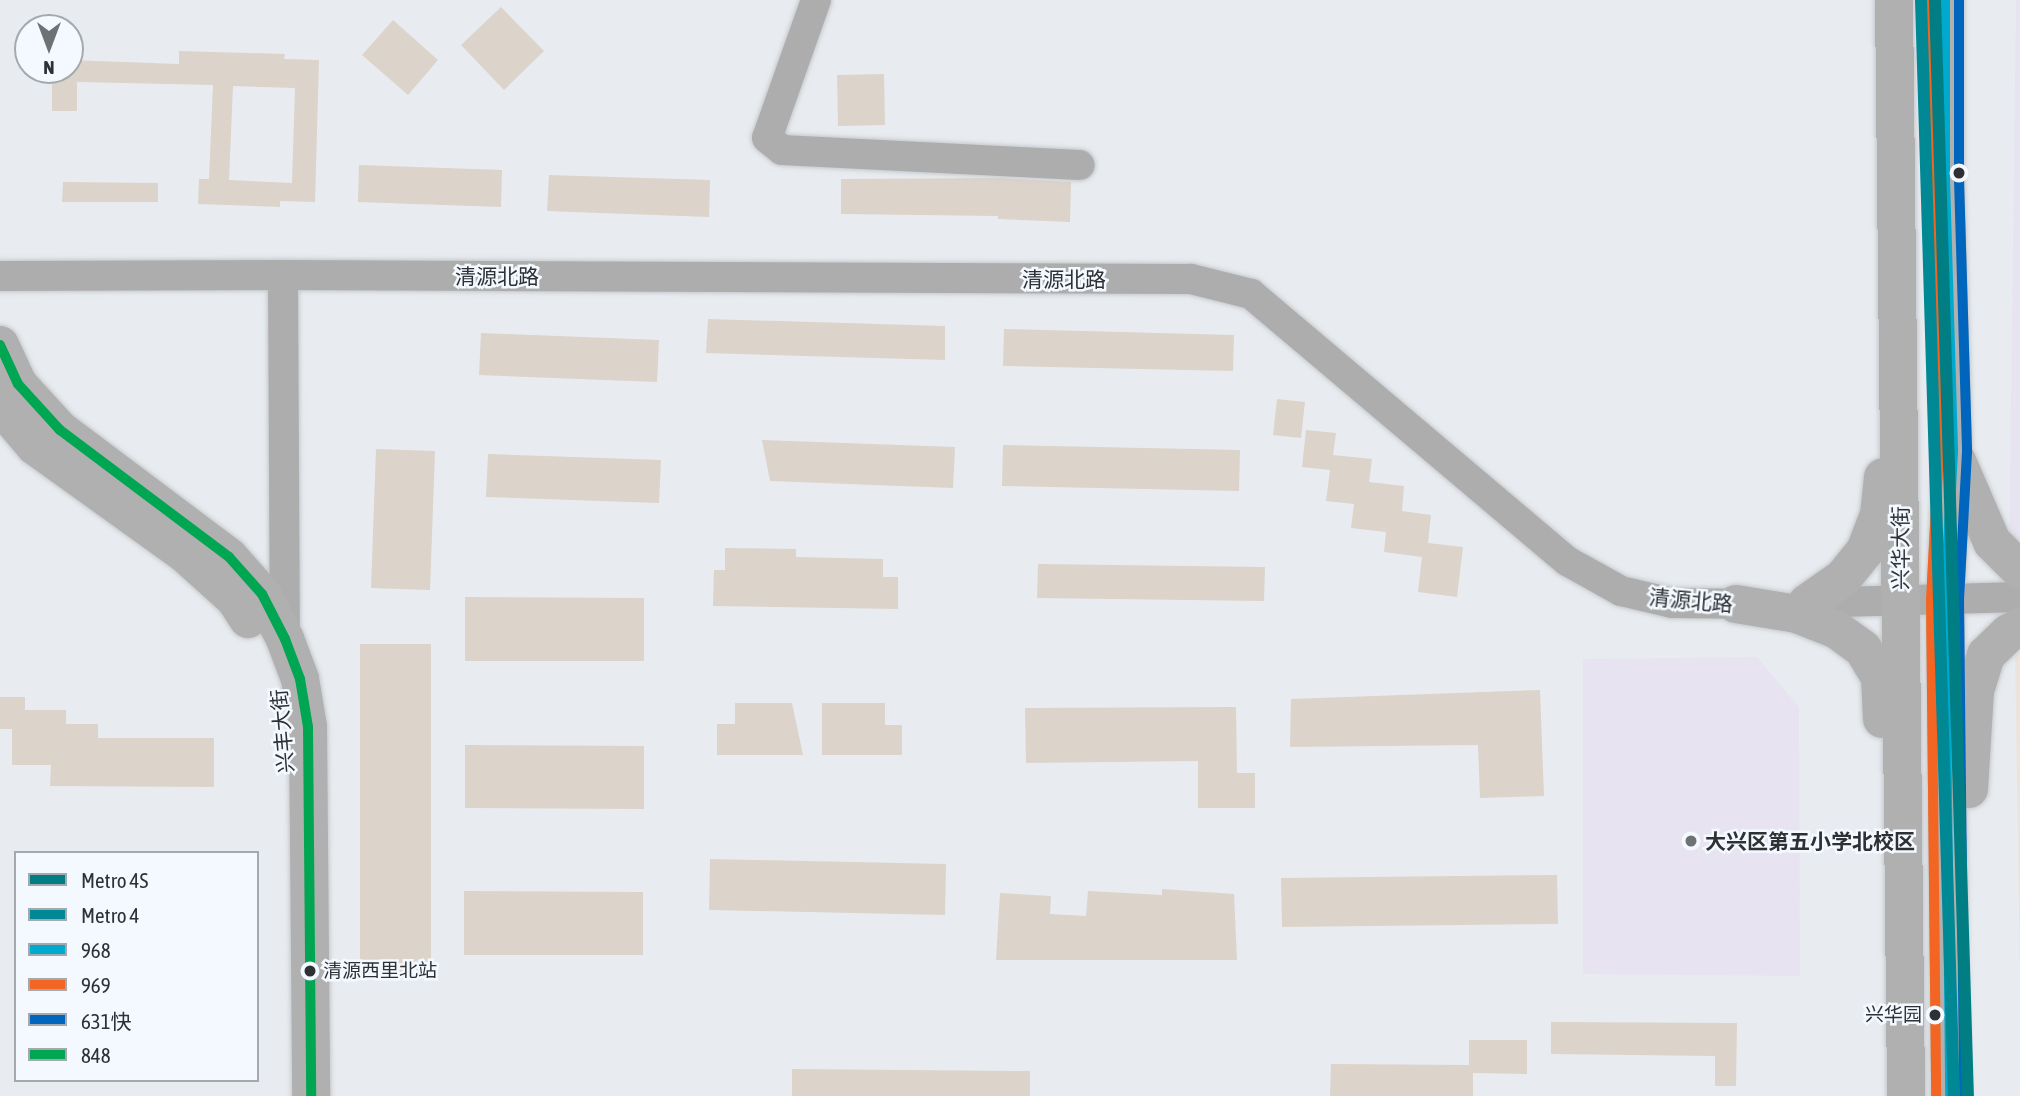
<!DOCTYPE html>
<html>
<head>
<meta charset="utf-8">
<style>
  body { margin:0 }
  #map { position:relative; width:2020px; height:1096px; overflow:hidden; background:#e8ecf0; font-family:"Asap Condensed","Noto Sans SC",sans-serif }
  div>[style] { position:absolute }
  .commercial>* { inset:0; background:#ece4dc }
  .education>* { inset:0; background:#e7e3f1 }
  .building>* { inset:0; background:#dcd3ca }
  .roads { filter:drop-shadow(0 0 2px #c7cacd) drop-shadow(0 0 2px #c7cacd) }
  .minor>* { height:30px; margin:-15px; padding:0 15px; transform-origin:15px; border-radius:15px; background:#adadae }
  .major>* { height:38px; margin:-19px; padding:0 19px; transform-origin:19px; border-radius:19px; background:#b0b0b1 }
  .bus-1>* { height:10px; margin:-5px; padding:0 5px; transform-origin:5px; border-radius:5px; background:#00a9ce }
  .bus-2>* { height:10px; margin:-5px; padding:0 5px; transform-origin:5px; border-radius:5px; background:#f26522 }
  .bus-3>* { height:10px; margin:-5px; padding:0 5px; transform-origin:5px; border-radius:5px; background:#0065bd }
  .bus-4>* { height:10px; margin:-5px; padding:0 5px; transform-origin:5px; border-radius:5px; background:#00a651 }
  .metro-1>* { height:12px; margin:-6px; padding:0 6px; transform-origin:6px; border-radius:6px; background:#007e84 }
  .metro-2>* { height:12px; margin:-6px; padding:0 6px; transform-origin:6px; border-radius:6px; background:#008994 }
  .dots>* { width:19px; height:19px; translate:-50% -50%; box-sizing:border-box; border:4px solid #f3f9ff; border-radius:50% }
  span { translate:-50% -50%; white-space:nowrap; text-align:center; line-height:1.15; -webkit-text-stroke:5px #f3f9ff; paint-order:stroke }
  .bus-label { font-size:19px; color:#2e3033 }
  .left { translate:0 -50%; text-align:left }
  .right { translate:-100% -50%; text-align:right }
  .street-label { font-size:21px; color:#2e3033 }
  .poi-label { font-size:21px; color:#2e3033; font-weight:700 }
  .legend { position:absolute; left:14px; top:851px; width:245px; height:231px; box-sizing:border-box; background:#f3f9ff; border:2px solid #a4a9ad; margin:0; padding:9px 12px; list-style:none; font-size:21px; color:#2e3033 }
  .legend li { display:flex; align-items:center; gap:14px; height:35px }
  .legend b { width:35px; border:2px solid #a4a9ad }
  .north { position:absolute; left:14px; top:14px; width:70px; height:70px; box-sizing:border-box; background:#f3f9ff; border:2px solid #a4a9ad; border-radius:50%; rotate:180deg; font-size:19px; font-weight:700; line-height:28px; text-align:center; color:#2e3033 }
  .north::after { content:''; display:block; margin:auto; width:24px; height:32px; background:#6f7275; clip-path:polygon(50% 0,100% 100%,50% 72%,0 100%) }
</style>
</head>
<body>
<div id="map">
  <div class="commercial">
    <i style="clip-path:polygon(2020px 653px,2020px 986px,2015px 656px)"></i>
  </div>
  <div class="education">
    <i style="clip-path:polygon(2016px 0,2020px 0,2020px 559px,2009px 559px)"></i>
    <i style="clip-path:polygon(1757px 657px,1799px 707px,1800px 976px,1583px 974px,1583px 659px)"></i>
  </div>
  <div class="building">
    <i style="clip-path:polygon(501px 7px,544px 51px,504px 90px,461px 45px)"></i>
    <i style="clip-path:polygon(393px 20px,438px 60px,408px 95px,362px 55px)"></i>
    <i style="clip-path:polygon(evenodd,179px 51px,285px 54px,284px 59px,319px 60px,315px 202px,280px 201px,280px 207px,198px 204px,199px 179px,209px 179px,213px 85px,77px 82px,77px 111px,52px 111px,52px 70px,70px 70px,70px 60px,179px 64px,179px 51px,233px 86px,295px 88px,292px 183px,229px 180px,233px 86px)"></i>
    <i style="clip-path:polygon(884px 74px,885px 125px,838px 126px,837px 75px)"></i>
    <i style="clip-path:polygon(359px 165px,502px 170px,501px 207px,358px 202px)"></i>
    <i style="clip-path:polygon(549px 175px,710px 180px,709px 217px,547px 211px)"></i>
    <i style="clip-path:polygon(1000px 178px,1071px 182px,1070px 222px,998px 219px,998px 216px,841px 214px,841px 179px)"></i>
    <i style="clip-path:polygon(63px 182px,158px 183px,158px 202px,62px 202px)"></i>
    <i style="clip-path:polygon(708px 319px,945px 326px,945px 360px,706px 353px)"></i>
    <i style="clip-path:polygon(1004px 329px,1234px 335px,1233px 371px,1003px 366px)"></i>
    <i style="clip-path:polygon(481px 333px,659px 340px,657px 382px,479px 375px)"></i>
    <i style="clip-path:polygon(1277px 399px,1305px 402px,1301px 438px,1273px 435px)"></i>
    <i style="clip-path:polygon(1306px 430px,1336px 433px,1333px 455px,1372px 459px,1369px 482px,1404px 486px,1402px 511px,1431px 515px,1428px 543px,1463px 547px,1457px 597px,1418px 592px,1422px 557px,1384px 552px,1386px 532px,1351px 528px,1354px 504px,1326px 501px,1330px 470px,1302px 467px)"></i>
    <i style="clip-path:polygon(762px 440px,955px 447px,953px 488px,770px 481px)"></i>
    <i style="clip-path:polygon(1003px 445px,1240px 450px,1239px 491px,1002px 486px)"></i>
    <i style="clip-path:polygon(376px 449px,435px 451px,430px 590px,371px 588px)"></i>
    <i style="clip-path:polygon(488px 454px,661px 460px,659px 503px,486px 497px)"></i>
    <i style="clip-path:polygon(725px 548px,796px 549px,796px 557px,883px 559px,883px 577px,898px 577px,898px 609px,713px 606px,714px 570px,725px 570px)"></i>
    <i style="clip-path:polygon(1038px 564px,1265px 567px,1264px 601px,1037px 598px)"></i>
    <i style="clip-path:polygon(465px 597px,644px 598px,644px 661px,465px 661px)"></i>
    <i style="clip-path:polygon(360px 644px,431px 644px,431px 975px,360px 975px)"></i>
    <i style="clip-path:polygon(1540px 690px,1544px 796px,1480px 798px,1478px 745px,1290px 747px,1291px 699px)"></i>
    <i style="clip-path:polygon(0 697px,25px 697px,25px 710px,66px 710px,66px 724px,98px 724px,98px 738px,214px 738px,214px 787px,50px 786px,51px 765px,12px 765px,12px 729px,0 729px)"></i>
    <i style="clip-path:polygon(735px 703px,792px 703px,803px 755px,717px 755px,717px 724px,735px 724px)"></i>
    <i style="clip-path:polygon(822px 703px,885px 703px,885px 725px,902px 725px,902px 755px,822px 755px)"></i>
    <i style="clip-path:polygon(1236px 707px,1237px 773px,1255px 773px,1255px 808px,1198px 808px,1198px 761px,1026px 763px,1025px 708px)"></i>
    <i style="clip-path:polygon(465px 745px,644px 746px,644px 809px,465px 808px)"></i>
    <i style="clip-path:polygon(710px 859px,946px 864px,945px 915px,709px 910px)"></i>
    <i style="clip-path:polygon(1557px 875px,1558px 924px,1282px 927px,1281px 878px)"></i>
    <i style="clip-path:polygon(1162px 889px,1234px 894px,1237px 960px,996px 960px,1000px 893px,1051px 896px,1050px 914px,1086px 916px,1088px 891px,1162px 895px)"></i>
    <i style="clip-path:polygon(464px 891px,643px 892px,643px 955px,464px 955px)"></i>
    <i style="clip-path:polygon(1551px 1022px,1737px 1023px,1736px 1086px,1715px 1086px,1715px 1056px,1551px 1054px)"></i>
    <i style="clip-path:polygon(1469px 1040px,1527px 1040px,1527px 1074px,1473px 1073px,1473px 1096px,1330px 1096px,1331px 1064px,1469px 1065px)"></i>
    <i style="clip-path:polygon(792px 1069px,1030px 1071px,1030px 1096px,792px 1096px)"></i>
  </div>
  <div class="roads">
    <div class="minor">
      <i style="left:816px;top:0;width:146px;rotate:109.5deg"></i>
      <i style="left:767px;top:138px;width:19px;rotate:39deg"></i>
      <i style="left:782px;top:150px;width:298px;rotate:2.9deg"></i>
      <i style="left:283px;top:275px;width:360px;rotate:89.7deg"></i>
      <i style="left:0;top:276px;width:283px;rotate:-0.2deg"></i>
      <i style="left:283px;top:275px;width:908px;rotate:0.25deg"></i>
      <i style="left:1191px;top:279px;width:62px;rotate:14deg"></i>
      <i style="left:1251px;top:294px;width:414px;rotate:40.2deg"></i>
      <i style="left:1567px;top:561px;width:62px;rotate:29.1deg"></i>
      <i style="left:1621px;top:591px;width:52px;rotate:13.2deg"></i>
      <i style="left:1672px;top:603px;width:84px;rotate:0.7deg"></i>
      <i style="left:1803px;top:603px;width:217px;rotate:-1.6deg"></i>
    </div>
    <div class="major">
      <i style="left:1894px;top:0;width:1096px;rotate:89.37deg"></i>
      <i style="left:1945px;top:0;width:179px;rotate:90deg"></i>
      <i style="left:1945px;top:179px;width:273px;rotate:88.3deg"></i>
      <i style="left:1953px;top:452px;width:147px;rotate:93.1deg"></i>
      <i style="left:1945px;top:599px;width:497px;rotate:89.4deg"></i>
      <i style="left:0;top:345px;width:43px;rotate:65.2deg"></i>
      <i style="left:18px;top:384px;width:62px;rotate:47.6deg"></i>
      <i style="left:60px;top:430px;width:211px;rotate:36.9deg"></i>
      <i style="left:229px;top:557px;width:50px;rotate:48.3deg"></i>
      <i style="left:262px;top:594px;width:51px;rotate:62.9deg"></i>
      <i style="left:285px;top:639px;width:43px;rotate:69.4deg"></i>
      <i style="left:300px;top:679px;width:49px;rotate:80.5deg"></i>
      <i style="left:308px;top:727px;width:369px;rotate:89.5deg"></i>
      <i style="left:0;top:405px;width:54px;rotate:49.5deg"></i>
      <i style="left:35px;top:446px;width:183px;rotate:35.7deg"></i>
      <i style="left:184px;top:553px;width:69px;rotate:42deg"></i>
      <i style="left:235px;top:599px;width:24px;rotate:57deg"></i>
      <i style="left:1957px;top:461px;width:88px;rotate:66.6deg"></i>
      <i style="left:1992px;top:542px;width:40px;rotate:45deg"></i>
      <i style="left:1807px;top:603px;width:44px;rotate:-34.8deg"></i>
      <i style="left:1843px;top:578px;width:35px;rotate:-51deg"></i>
      <i style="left:1865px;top:551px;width:39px;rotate:-69deg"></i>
      <i style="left:1879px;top:515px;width:38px;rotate:-84deg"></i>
      <i style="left:1736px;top:604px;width:62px;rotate:9.3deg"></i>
      <i style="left:1797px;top:614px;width:43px;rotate:21.8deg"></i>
      <i style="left:1837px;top:630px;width:32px;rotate:36deg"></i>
      <i style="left:1863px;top:649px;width:33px;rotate:59deg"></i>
      <i style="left:1880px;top:677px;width:42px;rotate:87.3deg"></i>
      <i style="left:1969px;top:789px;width:98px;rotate:-86.5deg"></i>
      <i style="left:1975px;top:691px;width:38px;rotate:-73deg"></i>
      <i style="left:1986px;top:655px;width:32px;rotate:-44deg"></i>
      <i style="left:2009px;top:633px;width:13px;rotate:-29deg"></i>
    </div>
  </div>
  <div class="bus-1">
    <i style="left:1945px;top:0;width:179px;rotate:90deg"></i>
    <i style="left:1945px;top:179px;width:273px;rotate:88.3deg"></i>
    <i style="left:1953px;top:452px;width:147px;rotate:93.1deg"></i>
    <i style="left:1945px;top:599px;width:497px;rotate:89.4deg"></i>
  </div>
  <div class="bus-2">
    <i style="left:1931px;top:0;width:179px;rotate:90deg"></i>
    <i style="left:1931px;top:179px;width:273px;rotate:88.3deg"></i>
    <i style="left:1939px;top:452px;width:147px;rotate:93.1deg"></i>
    <i style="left:1931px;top:599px;width:497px;rotate:89.4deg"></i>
  </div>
  <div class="bus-3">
    <i style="left:1959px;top:0;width:179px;rotate:90deg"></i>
    <i style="left:1959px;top:179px;width:273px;rotate:88.3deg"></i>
    <i style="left:1967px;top:452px;width:147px;rotate:93.1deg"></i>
    <i style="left:1959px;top:599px;width:497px;rotate:89.4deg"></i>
  </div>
  <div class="bus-4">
    <i style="left:0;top:345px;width:43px;rotate:65.2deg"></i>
    <i style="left:18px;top:384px;width:62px;rotate:47.6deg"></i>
    <i style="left:60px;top:430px;width:211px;rotate:36.9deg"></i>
    <i style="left:229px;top:557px;width:50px;rotate:48.3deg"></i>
    <i style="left:262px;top:594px;width:51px;rotate:62.9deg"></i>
    <i style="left:285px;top:639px;width:43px;rotate:69.4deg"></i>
    <i style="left:300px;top:679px;width:49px;rotate:80.5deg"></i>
    <i style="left:308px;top:727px;width:369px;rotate:89.5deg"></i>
  </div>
  <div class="metro-1">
    <i style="left:1935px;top:0;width:1096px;rotate:88.28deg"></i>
  </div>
  <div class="metro-2">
    <i style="left:1921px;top:0;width:1096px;rotate:88.28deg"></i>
  </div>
  <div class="dots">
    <i style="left:1959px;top:173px;background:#2e3033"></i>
    <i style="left:1691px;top:841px;background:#6f7275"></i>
    <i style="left:310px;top:971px;background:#2e3033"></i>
    <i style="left:1935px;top:1015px;background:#2e3033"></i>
  </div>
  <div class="bus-label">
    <span class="left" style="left:323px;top:971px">清源西里北站</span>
    <span class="right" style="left:1922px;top:1015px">兴华园</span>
  </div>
  <div class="street-label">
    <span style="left:497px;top:276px">清源北路</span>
    <span style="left:1064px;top:279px">清源北路</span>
    <span style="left:1900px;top:548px;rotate:-90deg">兴华大街</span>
    <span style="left:1691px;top:600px;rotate:5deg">清源北路</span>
    <span style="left:282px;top:731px;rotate:-95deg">兴丰大街</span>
  </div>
  <div class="poi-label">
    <span class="left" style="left:1705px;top:841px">大兴区第五小学北校区</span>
  </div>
  <ul class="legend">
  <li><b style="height:9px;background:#007e84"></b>Metro 4S</li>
  <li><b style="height:9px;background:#008994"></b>Metro 4</li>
  <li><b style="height:9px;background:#00a9ce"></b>968</li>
  <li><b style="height:9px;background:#f26522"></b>969</li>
  <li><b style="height:9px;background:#0065bd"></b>631快</li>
  <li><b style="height:9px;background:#00a651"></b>848</li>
  </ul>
  <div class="north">N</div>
</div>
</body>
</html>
